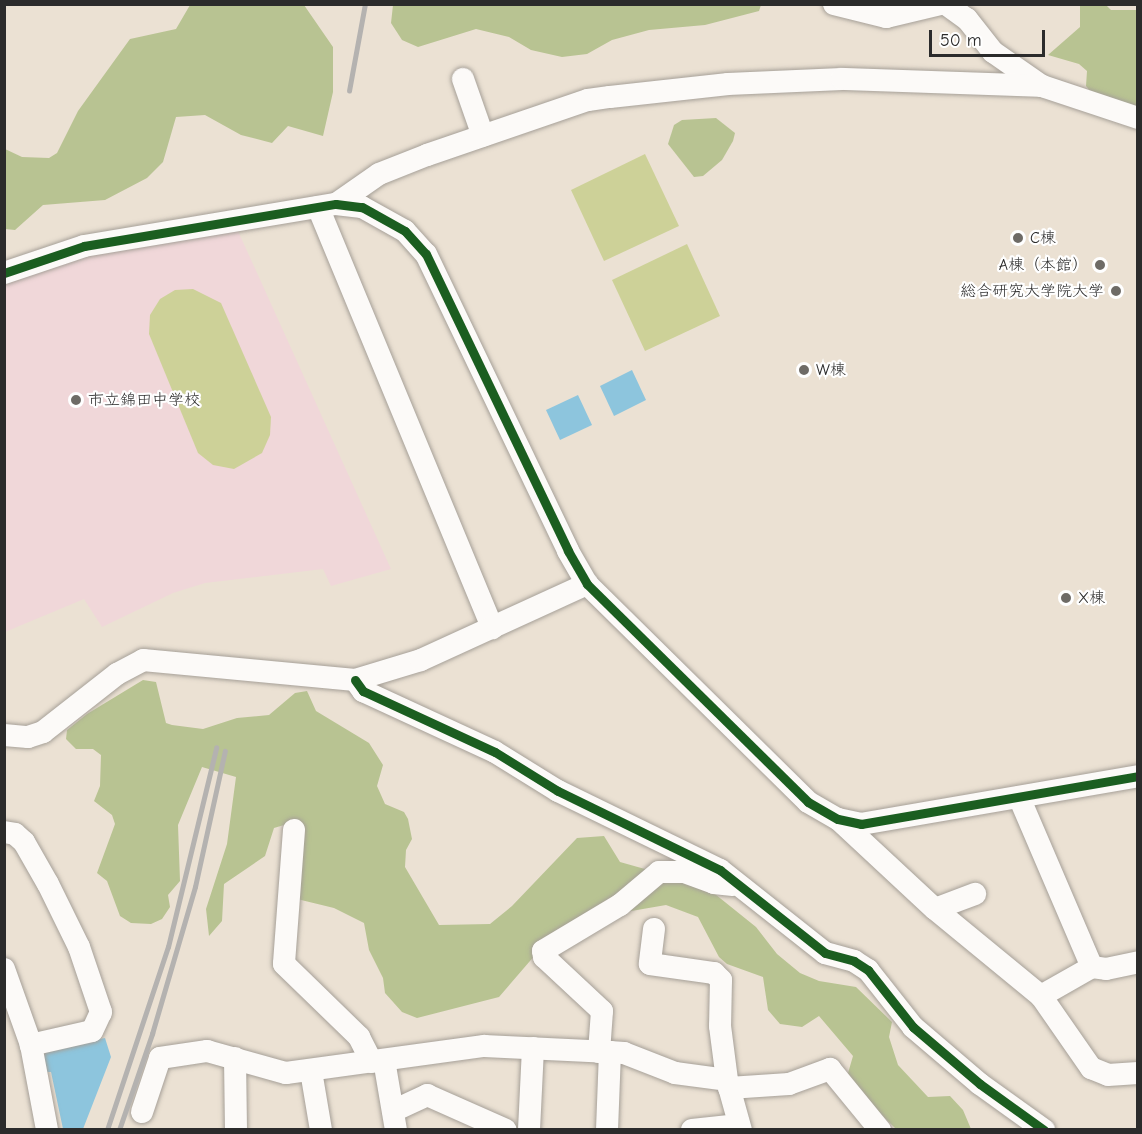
<!DOCTYPE html>
<html>
<head>
<meta charset="utf-8">
<style>
  body { margin:0 }
  #map { position:relative; width:1142px; height:1134px; overflow:hidden; background:#ebe1d3; font-family:"Comic Neue","Klee One",sans-serif }
  div>[style] { position:absolute }
  .built>* { inset:0; background:#f0d7d9 }
  .green>* { inset:0; background:#cdd198 }
  .forest>* { inset:0; background:#b8c392 }
  .water>* { inset:0; background:#8dc5dd }
  .roads { filter:drop-shadow(0 0 2px #a6a098) drop-shadow(0 0 2px #a6a098) }
  .minor>* { height:22px; margin:-11px; padding:0 11px; transform-origin:11px; border-radius:11px; background:#fcfaf8 }
  .rail>* { height:4.5px; margin:-2.25px; padding:0 2.25px; transform-origin:2.25px; border-radius:2.25px; background:#b4b2b0 }
  .cycleway>* { height:9px; margin:-4.5px; padding:0 4.5px; transform-origin:4.5px; border-radius:4.5px; background:#1b5e20 }
  .dots>* { width:16px; height:16px; translate:-50% -50%; box-sizing:border-box; border:3px solid #fff; border-radius:50% }
  span { translate:-50% -50%; white-space:nowrap; text-align:center; line-height:1.15; -webkit-text-stroke:4.5px #fff; paint-order:stroke }
  .poi-label { font-size:16px; color:#2b2b2b }
  .left { translate:0 -50%; text-align:left }
  .right { translate:-100% -50%; text-align:right }
  .frame { position:absolute; inset:0; border:6px solid #2b2b2b; pointer-events:none }
  .scale { position:absolute; left:929px; top:30px; width:116px; height:27px; box-sizing:border-box; border:3px solid #2b2b2b; border-top:0; padding-left:8px; font-size:18px; line-height:21px; white-space:nowrap; color:#2b2b2b; -webkit-text-stroke:4px #fff; paint-order:stroke }
</style>
</head>
<body>
<div id="map">
  <div class="built">
    <i style="clip-path:polygon(238px 231px,391px 569px,331px 586px,323px 569px,205px 583px,173px 593px,102px 627px,84px 599px,5px 632px,5px 279px,61px 258px)"></i>
  </div>
  <div class="green">
    <i style="clip-path:polygon(645px 154px,679px 226px,604px 261px,571px 190px)"></i>
    <i style="clip-path:polygon(687px 244px,720px 316px,645px 351px,612px 280px)"></i>
    <i style="clip-path:polygon(193px 289px,221px 303px,271px 417px,270px 435px,262px 453px,234px 469px,213px 465px,198px 453px,149px 334px,150px 315px,160px 299px,175px 290px)"></i>
  </div>
  <div class="forest">
    <i style="clip-path:polygon(190px 5px,304px 5px,333px 47px,333px 92px,323px 136px,288px 126px,272px 143px,241px 135px,205px 115px,176px 117px,163px 162px,147px 178px,105px 200px,43px 205px,15px 230px,5px 229px,5px 149px,22px 157px,49px 158px,57px 153px,78px 111px,130px 39px,176px 29px)"></i>
    <i style="clip-path:polygon(393px 5px,393px 4px,761px 5px,759px 11px,705px 25px,649px 30px,612px 40px,587px 54px,562px 57px,531px 50px,509px 37px,476px 29px,418px 47px,402px 40px,391px 23px)"></i>
    <i style="clip-path:polygon(1080px 5px,1106px 5px,1111px 10px,1137px 10px,1137px 111px,1095px 97px,1086px 86px,1087px 71px,1079px 64px,1048px 55px,1080px 27px)"></i>
    <i style="clip-path:polygon(716px 118px,735px 133px,733px 141px,722px 160px,703px 176px,694px 177px,668px 144px,674px 125px,682px 120px)"></i>
    <i style="clip-path:polygon(143px 680px,156px 682px,166px 723px,172px 725px,203px 729px,237px 718px,269px 715px,295px 693px,307px 691px,316px 711px,369px 743px,383px 765px,377px 786px,385px 804px,404px 812px,408px 819px,412px 839px,406px 850px,405px 867px,439px 925px,490px 924px,512px 906px,577px 838px,604px 836px,620px 862px,705px 886px,756px 927px,777px 954px,800px 973px,819px 981px,856px 987px,892px 1022px,889px 1037px,898px 1065px,928px 1097px,950px 1096px,963px 1110px,971px 1129px,896px 1129px,846px 1080px,853px 1056px,819px 1016px,802px 1027px,780px 1024px,768px 1010px,763px 977px,727px 964px,719px 957px,698px 917px,666px 905px,585px 919px,536px 954px,499px 997px,417px 1018px,402px 1012px,385px 993px,383px 978px,369px 950px,364px 923px,334px 908px,297px 899px,284px 825px,274px 828px,265px 856px,224px 884px,222px 921px,209px 936px,206px 909px,227px 844px,236px 777px,202px 767px,178px 825px,180px 881px,168px 895px,170px 907px,162px 919px,151px 924px,131px 923px,120px 916px,107px 881px,97px 873px,115px 824px,112px 815px,94px 801px,100px 786px,101px 755px,93px 749px,76px 749px,66px 739px,67px 730px,87px 714px)"></i>
  </div>
  <div class="water">
    <i style="clip-path:polygon(632px 370px,646px 400px,614px 416px,600px 386px)"></i>
    <i style="clip-path:polygon(578px 395px,592px 425px,560px 440px,546px 410px)"></i>
    <i style="clip-path:polygon(105px 1038px,111px 1057px,83px 1129px,63px 1129px,51px 1072px,42px 1072px,45px 1049px)"></i>
  </div>
  <div class="roads">
    <div class="minor">
      <i style="left:834px;top:4px;width:54px;rotate:14deg"></i>
      <i style="left:886px;top:17px;width:57px;rotate:-13.3deg"></i>
      <i style="left:946px;top:4px;width:26px;rotate:36deg"></i>
      <i style="left:967px;top:19px;width:42px;rotate:51.8deg"></i>
      <i style="left:993px;top:52px;width:60px;rotate:34.8deg"></i>
      <i style="left:1042px;top:86px;width:101px;rotate:18.4deg"></i>
      <i style="left:463px;top:79px;width:60px;rotate:70.7deg"></i>
      <i style="left:336px;top:204px;width:52px;rotate:-34.9deg"></i>
      <i style="left:379px;top:174px;width:52px;rotate:-21.6deg"></i>
      <i style="left:427px;top:155px;width:170px;rotate:-18.9deg"></i>
      <i style="left:588px;top:100px;width:22px;rotate:-8deg"></i>
      <i style="left:610px;top:97px;width:119px;rotate:-6.3deg"></i>
      <i style="left:728px;top:84px;width:114px;rotate:-2.5deg"></i>
      <i style="left:842px;top:79px;width:200px;rotate:2deg"></i>
      <i style="left:318px;top:207px;width:456px;rotate:67.5deg"></i>
      <i style="left:4px;top:273px;width:84px;rotate:-18.6deg"></i>
      <i style="left:84px;top:246px;width:255px;rotate:-9.5deg"></i>
      <i style="left:336px;top:204px;width:26px;rotate:7deg"></i>
      <i style="left:362px;top:207px;width:49px;rotate:29.2deg"></i>
      <i style="left:405px;top:231px;width:31px;rotate:48deg"></i>
      <i style="left:426px;top:254px;width:329px;rotate:64.4deg"></i>
      <i style="left:568px;top:551px;width:38px;rotate:60deg"></i>
      <i style="left:587px;top:584px;width:310px;rotate:44.6deg"></i>
      <i style="left:808px;top:802px;width:34px;rotate:30deg"></i>
      <i style="left:838px;top:819px;width:24px;rotate:12deg"></i>
      <i style="left:861px;top:824px;width:281px;rotate:-9.8deg"></i>
      <i style="left:355px;top:680px;width:14px;rotate:54deg"></i>
      <i style="left:363px;top:691px;width:145px;rotate:24.8deg"></i>
      <i style="left:495px;top:752px;width:74px;rotate:31.8deg"></i>
      <i style="left:558px;top:791px;width:180px;rotate:26deg"></i>
      <i style="left:720px;top:870px;width:134px;rotate:38.3deg"></i>
      <i style="left:825px;top:953px;width:30px;rotate:15deg"></i>
      <i style="left:854px;top:961px;width:17px;rotate:33deg"></i>
      <i style="left:868px;top:970px;width:73px;rotate:51.7deg"></i>
      <i style="left:913px;top:1027px;width:88px;rotate:40.4deg"></i>
      <i style="left:980px;top:1084px;width:79px;rotate:35.7deg"></i>
      <i style="left:4px;top:735px;width:24px;rotate:5deg"></i>
      <i style="left:28px;top:737px;width:16px;rotate:-18deg"></i>
      <i style="left:43px;top:732px;width:94px;rotate:-38.1deg"></i>
      <i style="left:117px;top:674px;width:30px;rotate:-28deg"></i>
      <i style="left:143px;top:660px;width:213px;rotate:5.4deg"></i>
      <i style="left:355px;top:680px;width:69px;rotate:-16.9deg"></i>
      <i style="left:421px;top:660px;width:183px;rotate:-24.6deg"></i>
      <i style="left:1019px;top:797px;width:185px;rotate:66.8deg"></i>
      <i style="left:1092px;top:967px;width:59px;rotate:150.4deg"></i>
      <i style="left:838px;top:819px;width:132px;rotate:42.9deg"></i>
      <i style="left:935px;top:909px;width:137px;rotate:39.4deg"></i>
      <i style="left:1041px;top:996px;width:88px;rotate:55.2deg"></i>
      <i style="left:1091px;top:1068px;width:18px;rotate:22deg"></i>
      <i style="left:1108px;top:1075px;width:30px;rotate:-4deg"></i>
      <i style="left:294px;top:830px;width:134px;rotate:94.3deg"></i>
      <i style="left:284px;top:964px;width:105px;rotate:44.2deg"></i>
      <i style="left:359px;top:1037px;width:28px;rotate:63deg"></i>
      <i style="left:4px;top:832px;width:11px;rotate:10deg"></i>
      <i style="left:15px;top:834px;width:12px;rotate:42deg"></i>
      <i style="left:24px;top:842px;width:48px;rotate:60.3deg"></i>
      <i style="left:48px;top:884px;width:70px;rotate:63.8deg"></i>
      <i style="left:79px;top:947px;width:69px;rotate:71.3deg"></i>
      <i style="left:101px;top:1012px;width:21px;rotate:115deg"></i>
      <i style="left:92px;top:1031px;width:63px;rotate:167.1deg"></i>
      <i style="left:935px;top:909px;width:43px;rotate:-20.6deg"></i>
      <i style="left:654px;top:929px;width:35px;rotate:97deg"></i>
      <i style="left:650px;top:964px;width:65px;rotate:8deg"></i>
      <i style="left:714px;top:973px;width:10px;rotate:45deg"></i>
      <i style="left:721px;top:980px;width:46px;rotate:91.2deg"></i>
      <i style="left:720px;top:1026px;width:54px;rotate:82.6deg"></i>
      <i style="left:727px;top:1080px;width:52px;rotate:74.4deg"></i>
      <i style="left:1092px;top:967px;width:14px;rotate:8deg"></i>
      <i style="left:1106px;top:969px;width:33px;rotate:-12deg"></i>
      <i style="left:4px;top:969px;width:81px;rotate:70.4deg"></i>
      <i style="left:31px;top:1045px;width:86px;rotate:79.3deg"></i>
      <i style="left:599px;top:1052px;width:41px;rotate:-85.8deg"></i>
      <i style="left:602px;top:1011px;width:79px;rotate:-137deg"></i>
      <i style="left:544px;top:957px;width:6px;rotate:-99deg"></i>
      <i style="left:543px;top:951px;width:90px;rotate:-30.9deg"></i>
      <i style="left:620px;top:905px;width:51px;rotate:-40.2deg"></i>
      <i style="left:659px;top:872px;width:25px"></i>
      <i style="left:684px;top:872px;width:32px;rotate:20deg"></i>
      <i style="left:714px;top:883px;width:19px;rotate:6deg"></i>
      <i style="left:235px;top:1058px;width:72px;rotate:89.2deg"></i>
      <i style="left:384px;top:1060px;width:71px;rotate:80.3deg"></i>
      <i style="left:311px;top:1071px;width:60px;rotate:80.4deg"></i>
      <i style="left:729px;top:1088px;width:60px;rotate:-3.8deg"></i>
      <i style="left:789px;top:1084px;width:44px;rotate:-20.1deg"></i>
      <i style="left:830px;top:1069px;width:79px;rotate:50.7deg"></i>
      <i style="left:393px;top:1111px;width:38px;rotate:-25deg"></i>
      <i style="left:427px;top:1095px;width:86px;rotate:23.9deg"></i>
      <i style="left:142px;top:1112px;width:57px;rotate:-71.6deg"></i>
      <i style="left:160px;top:1058px;width:48px;rotate:-8.5deg"></i>
      <i style="left:207px;top:1051px;width:82px;rotate:15.6deg"></i>
      <i style="left:286px;top:1073px;width:200px;rotate:-7.8deg"></i>
      <i style="left:484px;top:1046px;width:126px;rotate:2.7deg"></i>
      <i style="left:610px;top:1052px;width:14px;rotate:4deg"></i>
      <i style="left:624px;top:1053px;width:55px;rotate:21.4deg"></i>
      <i style="left:675px;top:1073px;width:52px;rotate:7.7deg"></i>
      <i style="left:529px;top:1130px;width:82px;rotate:-87.2deg"></i>
      <i style="left:607px;top:1130px;width:78px;rotate:-87.8deg"></i>
      <i style="left:692px;top:1130px;width:47px;rotate:-6.1deg"></i>
    </div>
  </div>
  <div class="rail">
    <i style="left:349px;top:91px;width:88px;rotate:-79.6deg"></i>
    <i style="left:107px;top:1130px;width:193px;rotate:-71.6deg"></i>
    <i style="left:168px;top:947px;width:205px;rotate:-76.4deg"></i>
    <i style="left:119px;top:1130px;width:102px;rotate:-71deg"></i>
    <i style="left:152px;top:1034px;width:153px;rotate:-73.7deg"></i>
    <i style="left:195px;top:887px;width:139px;rotate:-77.6deg"></i>
  </div>
  <div class="cycleway">
    <i style="left:4px;top:273px;width:84px;rotate:-18.6deg"></i>
    <i style="left:84px;top:246px;width:255px;rotate:-9.5deg"></i>
    <i style="left:336px;top:204px;width:26px;rotate:7deg"></i>
    <i style="left:362px;top:207px;width:49px;rotate:29.2deg"></i>
    <i style="left:405px;top:231px;width:31px;rotate:48deg"></i>
    <i style="left:426px;top:254px;width:329px;rotate:64.4deg"></i>
    <i style="left:568px;top:551px;width:38px;rotate:60deg"></i>
    <i style="left:587px;top:584px;width:310px;rotate:44.6deg"></i>
    <i style="left:808px;top:802px;width:34px;rotate:30deg"></i>
    <i style="left:838px;top:819px;width:24px;rotate:12deg"></i>
    <i style="left:861px;top:824px;width:281px;rotate:-9.8deg"></i>
    <i style="left:355px;top:680px;width:14px;rotate:54deg"></i>
    <i style="left:363px;top:691px;width:145px;rotate:24.8deg"></i>
    <i style="left:495px;top:752px;width:74px;rotate:31.8deg"></i>
    <i style="left:558px;top:791px;width:180px;rotate:26deg"></i>
    <i style="left:720px;top:870px;width:134px;rotate:38.3deg"></i>
    <i style="left:825px;top:953px;width:30px;rotate:15deg"></i>
    <i style="left:854px;top:961px;width:17px;rotate:33deg"></i>
    <i style="left:868px;top:970px;width:73px;rotate:51.7deg"></i>
    <i style="left:913px;top:1027px;width:88px;rotate:40.4deg"></i>
    <i style="left:980px;top:1084px;width:79px;rotate:35.7deg"></i>
  </div>
  <div class="dots">
    <i style="left:1018px;top:238px;background:#6e6b66"></i>
    <i style="left:1100px;top:265px;background:#6e6b66"></i>
    <i style="left:1116px;top:291px;background:#6e6b66"></i>
    <i style="left:804px;top:370px;background:#6e6b66"></i>
    <i style="left:76px;top:400px;background:#6e6b66"></i>
    <i style="left:1066px;top:598px;background:#6e6b66"></i>
  </div>
  <div class="poi-label">
    <span class="left" style="left:1030px;top:238px">C棟</span>
    <span class="right" style="left:1088px;top:265px">A棟（本館）</span>
    <span class="right" style="left:1104px;top:291px">総合研究大学院大学</span>
    <span class="left" style="left:816px;top:370px">W棟</span>
    <span class="left" style="left:88px;top:400px">市立錦田中学校</span>
    <span class="left" style="left:1078px;top:598px">X棟</span>
  </div>
  <div class="frame"></div>
  <div class="scale">50 m</div>
</div>
</body>
</html>
